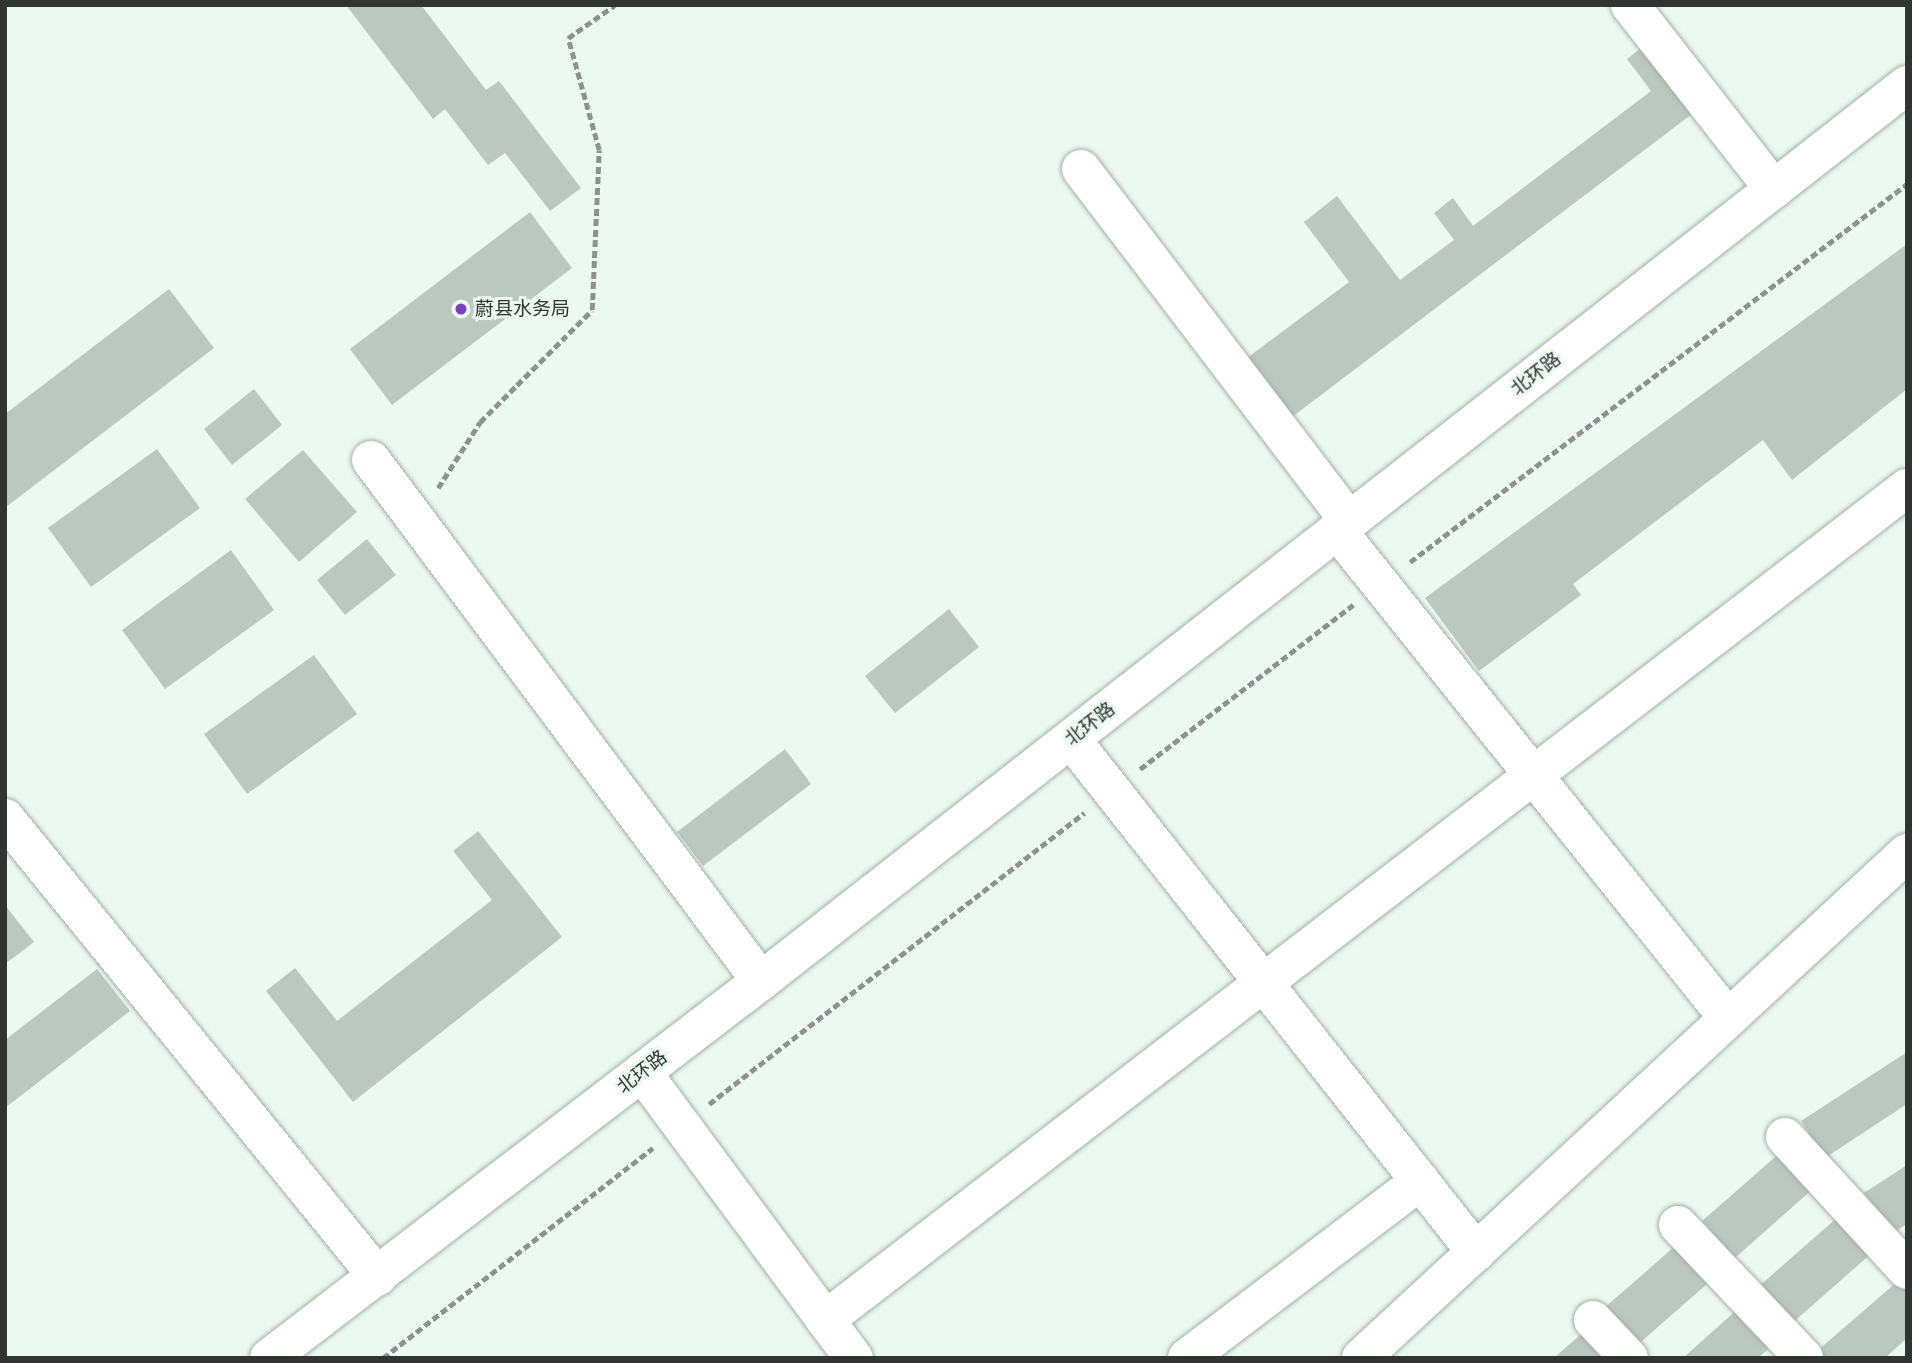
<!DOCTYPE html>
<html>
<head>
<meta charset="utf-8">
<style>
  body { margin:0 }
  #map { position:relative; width:1912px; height:1363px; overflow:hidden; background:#ecf9f1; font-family:"Asap Condensed","Noto Sans SC",sans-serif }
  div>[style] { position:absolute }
  .building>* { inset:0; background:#bbc7bf }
  .path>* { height:4.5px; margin-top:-2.25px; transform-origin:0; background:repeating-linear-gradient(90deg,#8b938e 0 7px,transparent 0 10.5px) }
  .roads { filter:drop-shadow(0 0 2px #a3afa7) drop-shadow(0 0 2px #a3afa7) }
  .minor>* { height:38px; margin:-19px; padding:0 19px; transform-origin:19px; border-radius:19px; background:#fff }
  .major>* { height:38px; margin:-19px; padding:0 19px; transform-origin:19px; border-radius:19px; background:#fff }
  .dots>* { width:19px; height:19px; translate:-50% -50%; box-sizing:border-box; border:4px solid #ecf9f1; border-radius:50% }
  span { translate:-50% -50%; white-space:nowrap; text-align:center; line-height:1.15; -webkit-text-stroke:6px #ecf9f1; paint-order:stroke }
  .poi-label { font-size:19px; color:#303531 }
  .left { translate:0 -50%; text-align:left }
  .street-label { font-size:19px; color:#303531 }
  .frame { position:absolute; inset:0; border:7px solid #303531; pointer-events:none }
</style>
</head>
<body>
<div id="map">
  <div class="building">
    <i style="clip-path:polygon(346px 5px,421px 5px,486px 90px,499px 81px,581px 188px,550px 211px,505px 153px,488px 165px,445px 109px,433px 119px)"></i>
    <i style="clip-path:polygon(1642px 47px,1692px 114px,1292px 417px,1247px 358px,1349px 282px,1304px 222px,1337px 196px,1400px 280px,1454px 240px,1434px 213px,1453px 198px,1473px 226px,1651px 91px,1627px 59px)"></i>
    <i style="clip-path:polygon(530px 212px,572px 268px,392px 405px,350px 349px)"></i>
    <i style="clip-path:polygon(1907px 244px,1907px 389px,1792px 480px,1763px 440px,1573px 584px,1581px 595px,1479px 671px,1425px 598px)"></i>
    <i style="clip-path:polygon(169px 289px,214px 348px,6px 507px,5px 414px)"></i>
    <i style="clip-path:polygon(254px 389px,282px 425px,232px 465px,204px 429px)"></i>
    <i style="clip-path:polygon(157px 449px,200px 508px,91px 587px,48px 528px)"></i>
    <i style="clip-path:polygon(303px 450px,357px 512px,299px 562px,245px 499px)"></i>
    <i style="clip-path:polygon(367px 539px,396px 575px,345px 615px,317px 580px)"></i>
    <i style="clip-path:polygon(231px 550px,274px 610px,165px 689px,122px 630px)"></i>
    <i style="clip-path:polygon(949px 609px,979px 647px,895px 713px,865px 676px)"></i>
    <i style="clip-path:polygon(314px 655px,357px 714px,247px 794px,204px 734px)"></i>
    <i style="clip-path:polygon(785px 749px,811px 784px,703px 866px,677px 832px)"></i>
    <i style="clip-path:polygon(478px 831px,562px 937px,353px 1102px,266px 991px,295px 968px,337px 1021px,492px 900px,453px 851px)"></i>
    <i style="clip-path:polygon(5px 905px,34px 942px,5px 964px)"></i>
    <i style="clip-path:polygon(97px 969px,130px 1011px,5px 1108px,5px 1040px)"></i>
    <i style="clip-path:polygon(1907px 1052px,1907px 1104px,1825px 1158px,1801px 1121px)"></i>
    <i style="clip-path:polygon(1783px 1150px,1815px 1187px,1735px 1258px,1702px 1221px)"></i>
    <i style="clip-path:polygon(1907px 1165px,1907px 1224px,1891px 1234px,1864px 1193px)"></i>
    <i style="clip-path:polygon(1839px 1216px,1872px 1253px,1791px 1324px,1758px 1287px)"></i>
    <i style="clip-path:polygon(1682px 1240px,1715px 1277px,1634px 1348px,1602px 1310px)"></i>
    <i style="clip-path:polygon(1898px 1281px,1907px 1291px,1907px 1338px,1885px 1358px,1823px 1358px,1817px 1351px)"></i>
    <i style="clip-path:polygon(1742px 1305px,1775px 1343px,1758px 1358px,1683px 1358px)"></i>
    <i style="clip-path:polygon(1589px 1327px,1616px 1358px,1554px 1358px)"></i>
  </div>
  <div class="path">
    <i style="left:438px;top:488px;width:78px;rotate:-57.5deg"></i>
    <i style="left:480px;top:422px;width:158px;rotate:-45deg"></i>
    <i style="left:592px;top:310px;width:160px;rotate:-87.5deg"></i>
    <i style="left:599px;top:150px;width:116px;rotate:-105.5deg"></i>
    <i style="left:568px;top:38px;width:57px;rotate:-35.1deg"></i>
    <i style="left:1410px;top:562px;width:624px;rotate:-37.26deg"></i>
    <i style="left:1140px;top:769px;width:269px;rotate:-37.6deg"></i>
    <i style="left:709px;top:1104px;width:475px;rotate:-37.8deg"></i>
    <i style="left:383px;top:1358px;width:342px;rotate:-37.9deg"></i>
  </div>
  <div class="roads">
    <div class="minor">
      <i style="left:1630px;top:5px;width:234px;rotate:52deg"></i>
      <i style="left:1081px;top:169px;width:442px;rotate:52.7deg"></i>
      <i style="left:371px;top:460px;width:651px;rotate:53.18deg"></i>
      <i style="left:1337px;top:530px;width:625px;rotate:51.3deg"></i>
      <i style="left:1071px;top:739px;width:654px;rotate:51.71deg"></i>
      <i style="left:5px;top:818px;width:591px;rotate:50.9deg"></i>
      <i style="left:642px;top:1072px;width:356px;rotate:53.5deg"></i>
      <i style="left:1785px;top:1137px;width:180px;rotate:47.5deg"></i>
      <i style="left:1678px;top:1225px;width:183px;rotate:46.5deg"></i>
      <i style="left:825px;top:1320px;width:1365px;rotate:-37.56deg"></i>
      <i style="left:1593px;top:1320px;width:52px;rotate:46.5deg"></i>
      <i style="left:1187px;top:1358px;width:293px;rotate:-37.2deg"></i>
      <i style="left:1361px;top:1358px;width:744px;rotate:-42.77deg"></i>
    </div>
    <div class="major">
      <i style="left:269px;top:1358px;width:620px;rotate:-37.46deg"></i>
      <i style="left:761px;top:981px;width:1455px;rotate:-38.02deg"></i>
    </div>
  </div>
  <div class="dots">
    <i style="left:461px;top:309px;background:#7941b7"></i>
  </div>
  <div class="poi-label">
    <span class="left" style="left:475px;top:309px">蔚县水务局</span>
  </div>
  <div class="street-label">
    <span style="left:1536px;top:374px;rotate:-38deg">北环路</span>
    <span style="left:1090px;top:724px;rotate:-38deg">北环路</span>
    <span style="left:642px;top:1072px;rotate:-38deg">北环路</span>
  </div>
  <div class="frame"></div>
</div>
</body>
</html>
